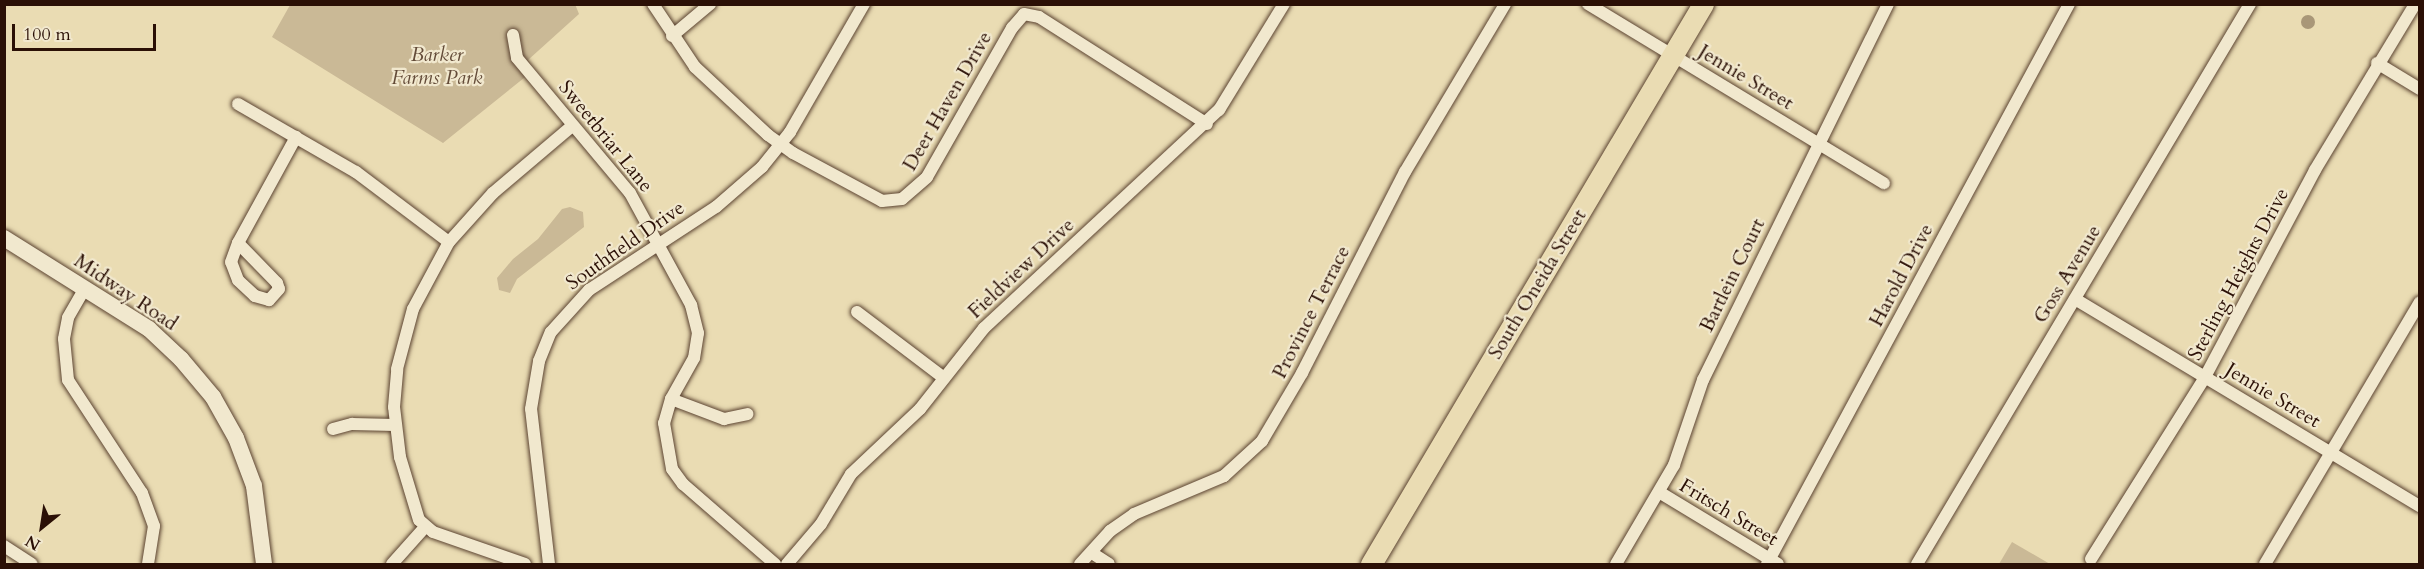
<!DOCTYPE html>
<html>
<head>
<meta charset="utf-8">
<style>
  body { margin:0 }
  #map { position:relative; width:2424px; height:569px; overflow:hidden; background:#eadcb3; font-family:Cardo,serif }
  div>[style] { position:absolute }
  .green>* { inset:0; background:#cab996 }
  .water>* { inset:0; background:#a99778 }
  .round { border-radius:50% }
  .roads { filter:drop-shadow(0 0 2px #5b4331) drop-shadow(0 0 2px #5b4331) }
  .street>* { height:12px; margin:-6px; padding:0 6px; transform-origin:6px; border-radius:6px; background:#f1e8ce }
  .secondary>* { height:16px; margin:-8px; padding:0 8px; transform-origin:8px; border-radius:8px; background:#f1e8ce }
  .highway>* { height:21px; margin:-10.5px; padding:0 10.5px; transform-origin:10.5px; border-radius:10.5px; background:#eadcb3 }
  span { translate:-50% -50%; white-space:nowrap; text-align:center; line-height:1.15; -webkit-text-stroke:4.5px #f1e8ce; paint-order:stroke }
  .park-label { font-size:20px; color:#634b38; font-style:italic }
  .street-label { font-size:20px; color:#2b1006 }
  .frame { position:absolute; inset:0; border:6px solid #2b1006; pointer-events:none }
  .north { position:absolute; left:12px; top:497px; width:60px; height:60px; -webkit-text-stroke:4px #f1e8ce; paint-order:stroke; rotate:210deg; font-size:16px; font-weight:700; line-height:24px; text-align:center; color:#2b1006 }
  .north::after { content:''; display:block; margin:auto; width:21px; height:27px; background:#2b1006; clip-path:polygon(50% 0,100% 100%,50% 72%,0 100%) }
  .scale { position:absolute; left:12px; top:24px; width:144px; height:27px; box-sizing:border-box; border:3px solid #2b1006; border-top:0; padding-left:8px; font-size:18px; line-height:21px; white-space:nowrap; color:#2b1006; -webkit-text-stroke:4px #f1e8ce; paint-order:stroke }
</style>
</head>
<body>
<div id="map">
  <div class="green">
    <i style="clip-path:polygon(575px 4px,579px 14px,528px 60px,534px 70px,443px 143px,272px 37px,290px 5px)"></i>
    <i style="clip-path:polygon(570px 207px,583px 212px,584px 227px,517px 279px,510px 293px,499px 290px,497px 278px,513px 259px,538px 239px,562px 209px)"></i>
    <i style="clip-path:polygon(2012px 542px,2050px 564px,1999px 564px)"></i>
  </div>
  <div class="water">
    <i class="round" style="left:2301px;top:15px;width:14px;height:14px"></i>
  </div>
  <div class="roads">
    <div class="street">
      <i style="left:653px;top:4px;width:76px;rotate:56.3deg"></i>
      <i style="left:695px;top:67px;width:100px;rotate:43deg"></i>
      <i style="left:768px;top:135px;width:31px;rotate:36deg"></i>
      <i style="left:793px;top:153px;width:101px;rotate:28.3deg"></i>
      <i style="left:882px;top:201px;width:20px;rotate:-6deg"></i>
      <i style="left:902px;top:199px;width:33px;rotate:-41deg"></i>
      <i style="left:927px;top:177px;width:172px;rotate:-60.3deg"></i>
      <i style="left:1012px;top:28px;width:18px;rotate:-49deg"></i>
      <i style="left:1024px;top:14px;width:15px;rotate:11deg"></i>
      <i style="left:1039px;top:17px;width:199px;rotate:32.5deg"></i>
      <i style="left:1588px;top:4px;width:346px;rotate:31.2deg"></i>
      <i style="left:513px;top:35px;width:23px;rotate:80deg"></i>
      <i style="left:517px;top:58px;width:176px;rotate:50.1deg"></i>
      <i style="left:630px;top:193px;width:128px;rotate:61.4deg"></i>
      <i style="left:691px;top:305px;width:29px;rotate:76deg"></i>
      <i style="left:698px;top:333px;width:25px;rotate:99deg"></i>
      <i style="left:694px;top:358px;width:47px;rotate:119.3deg"></i>
      <i style="left:671px;top:399px;width:25px;rotate:106deg"></i>
      <i style="left:664px;top:423px;width:47px;rotate:80.1deg"></i>
      <i style="left:672px;top:469px;width:19px;rotate:54deg"></i>
      <i style="left:683px;top:484px;width:122px;rotate:41deg"></i>
      <i style="left:672px;top:36px;width:50px;rotate:-40.1deg"></i>
      <i style="left:2377px;top:63px;width:50px;rotate:31.2deg"></i>
      <i style="left:238px;top:104px;width:136px;rotate:30deg"></i>
      <i style="left:356px;top:172px;width:116px;rotate:37deg"></i>
      <i style="left:238px;top:243px;width:56px;rotate:45.7deg"></i>
      <i style="left:277px;top:283px;width:6px;rotate:72deg"></i>
      <i style="left:279px;top:289px;width:15px;rotate:132deg"></i>
      <i style="left:269px;top:300px;width:15px;rotate:-164deg"></i>
      <i style="left:255px;top:296px;width:23px;rotate:-137deg"></i>
      <i style="left:238px;top:280px;width:19px;rotate:-111deg"></i>
      <i style="left:231px;top:262px;width:20px;rotate:-70deg"></i>
      <i style="left:238px;top:243px;width:121px;rotate:-61.3deg"></i>
      <i style="left:85px;top:288px;width:34px;rotate:120deg"></i>
      <i style="left:68px;top:318px;width:21px;rotate:101deg"></i>
      <i style="left:64px;top:339px;width:41px;rotate:84.4deg"></i>
      <i style="left:68px;top:380px;width:135px;rotate:56.8deg"></i>
      <i style="left:142px;top:493px;width:35px;rotate:70deg"></i>
      <i style="left:154px;top:526px;width:38px;rotate:99deg"></i>
      <i style="left:2075px;top:299px;width:402px;rotate:31deg"></i>
      <i style="left:857px;top:312px;width:109px;rotate:37.2deg"></i>
      <i style="left:671px;top:399px;width:57px;rotate:20.7deg"></i>
      <i style="left:724px;top:419px;width:24px;rotate:-12deg"></i>
      <i style="left:333px;top:429px;width:20px;rotate:-15deg"></i>
      <i style="left:352px;top:424px;width:43px;rotate:1.3deg"></i>
      <i style="left:1659px;top:492px;width:139px;rotate:31.2deg"></i>
      <i style="left:4px;top:546px;width:33px;rotate:33deg"></i>
      <i style="left:1092px;top:553px;width:20px;rotate:33deg"></i>
      <i style="left:2091px;top:559px;width:215px;rotate:-57.9deg"></i>
      <i style="left:2205px;top:377px;width:234px;rotate:-62deg"></i>
      <i style="left:2315px;top:170px;width:194px;rotate:-58.9deg"></i>
      <i style="left:392px;top:564px;width:50px;rotate:-48.3deg"></i>
      <i style="left:525px;top:564px;width:97px;rotate:-160.8deg"></i>
      <i style="left:433px;top:532px;width:18px;rotate:-139deg"></i>
      <i style="left:419px;top:520px;width:66px;rotate:-106.8deg"></i>
      <i style="left:400px;top:457px;width:50px;rotate:-96.8deg"></i>
      <i style="left:394px;top:407px;width:38px;rotate:-85deg"></i>
      <i style="left:397px;top:369px;width:62px;rotate:-75.1deg"></i>
      <i style="left:413px;top:309px;width:76px;rotate:-61.8deg"></i>
      <i style="left:449px;top:242px;width:66px;rotate:-48.1deg"></i>
      <i style="left:493px;top:193px;width:104px;rotate:-40.3deg"></i>
      <i style="left:549px;top:564px;width:156px;rotate:-96.6deg"></i>
      <i style="left:531px;top:409px;width:49px;rotate:-80.5deg"></i>
      <i style="left:539px;top:361px;width:31px;rotate:-68deg"></i>
      <i style="left:551px;top:332px;width:57px;rotate:-47.9deg"></i>
      <i style="left:589px;top:290px;width:152px;rotate:-33.2deg"></i>
      <i style="left:716px;top:207px;width:61px;rotate:-41deg"></i>
      <i style="left:762px;top:167px;width:45px;rotate:-51.3deg"></i>
      <i style="left:790px;top:132px;width:148px;rotate:-60deg"></i>
      <i style="left:787px;top:564px;width:52px;rotate:-49.6deg"></i>
      <i style="left:821px;top:524px;width:58px;rotate:-59deg"></i>
      <i style="left:851px;top:474px;width:95px;rotate:-43.3deg"></i>
      <i style="left:920px;top:409px;width:103px;rotate:-51.7deg"></i>
      <i style="left:984px;top:328px;width:321px;rotate:-42.9deg"></i>
      <i style="left:1219px;top:110px;width:124px;rotate:-58.5deg"></i>
      <i style="left:1080px;top:564px;width:45px;rotate:-47.7deg"></i>
      <i style="left:1110px;top:531px;width:29px;rotate:-35deg"></i>
      <i style="left:1134px;top:514px;width:98px;rotate:-22.9deg"></i>
      <i style="left:1224px;top:476px;width:52px;rotate:-42.6deg"></i>
      <i style="left:1262px;top:441px;width:79px;rotate:-59.5deg"></i>
      <i style="left:1302px;top:373px;width:226px;rotate:-62.9deg"></i>
      <i style="left:1405px;top:172px;width:196px;rotate:-59.2deg"></i>
      <i style="left:1616px;top:564px;width:115px;rotate:-59.6deg"></i>
      <i style="left:1674px;top:465px;width:90px;rotate:-71.2deg"></i>
      <i style="left:1703px;top:380px;width:419px;rotate:-63.8deg"></i>
      <i style="left:1767px;top:564px;width:636px;rotate:-61.66deg"></i>
      <i style="left:1917px;top:564px;width:652px;rotate:-59.26deg"></i>
      <i style="left:2265px;top:564px;width:304px;rotate:-59.4deg"></i>
    </div>
    <div class="secondary">
      <i style="left:4px;top:238px;width:171px;rotate:32.1deg"></i>
      <i style="left:149px;top:329px;width:44px;rotate:43.2deg"></i>
      <i style="left:181px;top:359px;width:50px;rotate:49.9deg"></i>
      <i style="left:213px;top:397px;width:47px;rotate:60.7deg"></i>
      <i style="left:236px;top:438px;width:51px;rotate:69.4deg"></i>
      <i style="left:254px;top:486px;width:79px;rotate:82.7deg"></i>
    </div>
    <div class="highway">
      <i style="left:1371px;top:564px;width:651px;rotate:-59.34deg"></i>
    </div>
  </div>
  <div class="park-label">
    <span style="left:437px;top:66px">Barker<br>Farms Park</span>
  </div>
  <div class="street-label">
    <span style="left:1746px;top:77px;rotate:31deg">Jennie Street</span>
    <span style="left:947px;top:101px;rotate:-60deg">Deer Haven Drive</span>
    <span style="left:606px;top:136px;rotate:51deg">Sweetbriar Lane</span>
    <span style="left:625px;top:245px;rotate:-35deg">Southfield Drive</span>
    <span style="left:1021px;top:268px;rotate:-43deg">Fieldview Drive</span>
    <span style="left:2067px;top:274px;rotate:-59deg">Goss Avenue</span>
    <span style="left:2238px;top:274px;rotate:-62deg">Sterling Heights Drive</span>
    <span style="left:1732px;top:275px;rotate:-64deg">Bartlein Court</span>
    <span style="left:1901px;top:275px;rotate:-62deg">Harold Drive</span>
    <span style="left:1537px;top:284px;rotate:-59deg">South Oneida Street</span>
    <span style="left:126px;top:292px;rotate:34deg">Midway Road</span>
    <span style="left:1311px;top:312px;rotate:-63deg">Province Terrace</span>
    <span style="left:2273px;top:395px;rotate:31deg">Jennie Street</span>
    <span style="left:1729px;top:512px;rotate:31deg">Fritsch Street</span>
  </div>
  <div class="frame"></div>
  <div class="north">N</div>
  <div class="scale">100 m</div>
</div>
</body>
</html>
